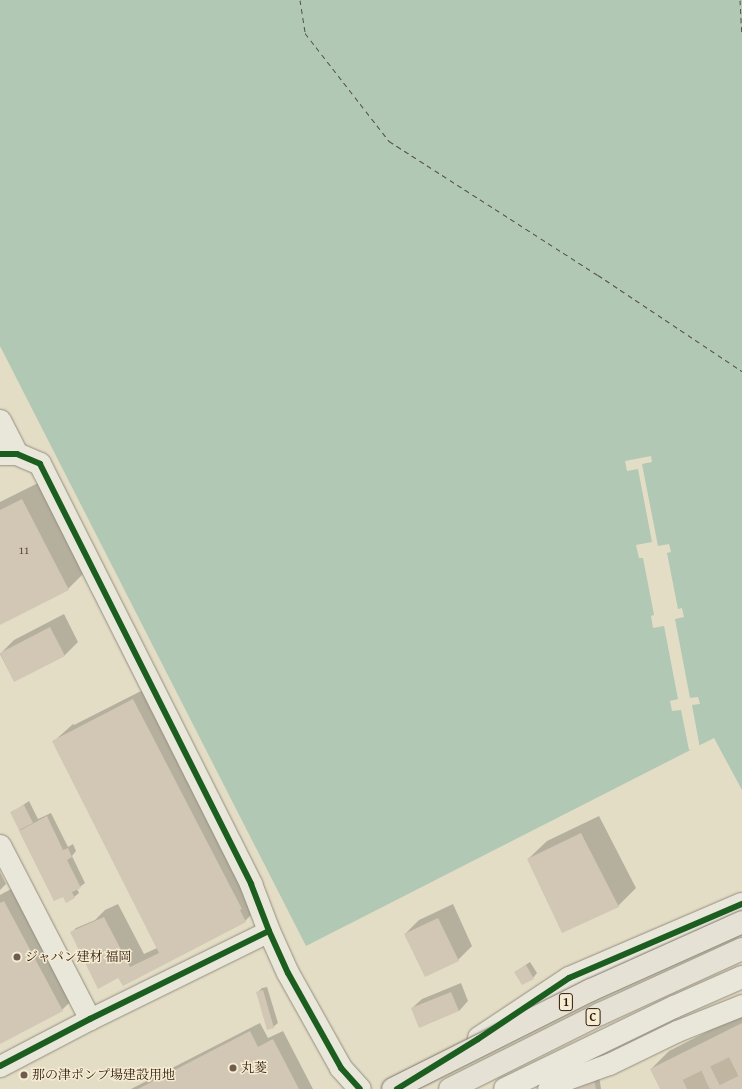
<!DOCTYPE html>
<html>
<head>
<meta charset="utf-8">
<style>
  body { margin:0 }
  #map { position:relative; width:742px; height:1089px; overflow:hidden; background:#e3ddc6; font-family:"Gentium Book Plus","Noto Serif JP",serif }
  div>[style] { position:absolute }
  .water>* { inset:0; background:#b0c8b4 }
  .pier>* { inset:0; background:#e3ddc6 }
  .shadow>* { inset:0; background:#0003 }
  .ferry>* { height:1px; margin-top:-0.5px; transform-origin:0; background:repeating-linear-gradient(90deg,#565245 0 5px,transparent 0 9px) }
  .building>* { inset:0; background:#d2c6b4 }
  .minor-tunnel>* { height:21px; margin-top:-10.5px; transform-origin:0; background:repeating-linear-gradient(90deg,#bfb5a1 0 21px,transparent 0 31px) }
  .roads { filter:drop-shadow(0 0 1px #948d7f) drop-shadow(0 0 1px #948d7f) }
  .minor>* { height:21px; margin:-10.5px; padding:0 10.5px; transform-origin:10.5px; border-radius:10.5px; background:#e9e6da }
  .tertiary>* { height:22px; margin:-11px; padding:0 11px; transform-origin:11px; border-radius:11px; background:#e9e6da }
  .motorway>* { height:22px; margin:-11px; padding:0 11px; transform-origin:11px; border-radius:11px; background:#e5e1d4 }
  .bridges { filter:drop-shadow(0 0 1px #7a7367) drop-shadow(0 0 1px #7a7367) }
  .motorway-bridge>* { height:22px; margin:-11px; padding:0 11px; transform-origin:11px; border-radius:11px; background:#e5e1d4 }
  .cycleway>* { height:6px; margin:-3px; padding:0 3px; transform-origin:3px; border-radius:3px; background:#1b5e20 }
  .dots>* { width:11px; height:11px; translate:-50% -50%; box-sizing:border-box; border:2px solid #f5edd2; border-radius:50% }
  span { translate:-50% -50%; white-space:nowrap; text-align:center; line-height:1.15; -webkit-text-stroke:3px #f5edd2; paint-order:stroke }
  .number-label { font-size:11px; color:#594337 }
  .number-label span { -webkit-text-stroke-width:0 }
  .shield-label span { padding:1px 3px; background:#f5edd2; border:1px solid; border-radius:3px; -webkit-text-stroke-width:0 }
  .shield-label { font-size:12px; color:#31170d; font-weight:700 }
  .poi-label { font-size:13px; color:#31170d }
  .left { translate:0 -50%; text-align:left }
</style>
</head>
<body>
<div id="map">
  <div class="water">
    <i style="clip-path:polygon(0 0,742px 0,742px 790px,714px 738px,306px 946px,0 346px)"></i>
  </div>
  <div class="pier">
    <i style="clip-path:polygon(651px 456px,652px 462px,642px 464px,658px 546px,669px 544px,671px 552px,667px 553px,678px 609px,682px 608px,684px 617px,675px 619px,690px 698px,698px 697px,700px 704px,692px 705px,700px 748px,689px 750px,681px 710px,672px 711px,670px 701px,678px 699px,664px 626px,653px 628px,651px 616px,654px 615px,643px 558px,639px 558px,636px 545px,652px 542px,638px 469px,627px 471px,625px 461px)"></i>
  </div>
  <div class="shadow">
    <i style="clip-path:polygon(40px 482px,86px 571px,68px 589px,0 624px,0 502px)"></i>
    <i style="clip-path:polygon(64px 614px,78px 642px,64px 656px,14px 681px,0 654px,14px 640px)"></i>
    <i style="clip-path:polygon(143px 690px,259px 907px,245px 921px,118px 976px,71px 933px,76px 928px,95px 920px,105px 910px,118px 904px,144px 954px,157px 948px,53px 742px,73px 724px,74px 725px)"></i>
    <i style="clip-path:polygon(29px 801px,38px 819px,51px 813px,68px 847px,73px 844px,76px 851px,72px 856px,85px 883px,77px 889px,79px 893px,74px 897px,63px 895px,54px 900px,11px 813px)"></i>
    <i style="clip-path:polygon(599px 816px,636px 888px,618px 906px,528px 859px,547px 841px)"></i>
    <i style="clip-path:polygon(0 872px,6px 884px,0 890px)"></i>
    <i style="clip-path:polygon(22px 883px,80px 992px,62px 1010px,0 1043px,0 895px)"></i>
    <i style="clip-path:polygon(453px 904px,472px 946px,458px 960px,405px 934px,419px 920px)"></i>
    <i style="clip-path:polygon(530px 962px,537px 973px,533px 978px,515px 972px)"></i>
    <i style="clip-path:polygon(461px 983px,468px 1001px,459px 1011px,412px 1008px,422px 999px)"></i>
    <i style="clip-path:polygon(267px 987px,278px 1023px,273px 1027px,257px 993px,262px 988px)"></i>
    <i style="clip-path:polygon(742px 1014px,742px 1089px,661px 1089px,651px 1069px,669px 1051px)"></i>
    <i style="clip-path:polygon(260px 1023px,268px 1038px,283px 1031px,313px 1089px,131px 1089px)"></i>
    <i style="clip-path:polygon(599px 1075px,601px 1089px,566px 1089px)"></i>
  </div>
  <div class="ferry">
    <i style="left:300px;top:0;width:33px;rotate:81deg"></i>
    <i style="left:305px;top:33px;width:137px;rotate:52.1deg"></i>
    <i style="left:389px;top:141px;width:248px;rotate:32.7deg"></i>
    <i style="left:598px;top:275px;width:173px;rotate:33.7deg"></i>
    <i style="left:740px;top:0;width:33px;rotate:87deg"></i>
  </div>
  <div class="building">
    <i style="clip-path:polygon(22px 499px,69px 590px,0 625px,0 510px)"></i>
    <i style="clip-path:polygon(50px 627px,65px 656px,14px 682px,0 653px)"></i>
    <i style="clip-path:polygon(133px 699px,242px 909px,240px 910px,246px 922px,123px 986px,118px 978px,98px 989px,70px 932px,104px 917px,130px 967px,159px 953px,52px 741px)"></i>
    <i style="clip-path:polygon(24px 805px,33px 823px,19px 830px,10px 812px)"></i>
    <i style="clip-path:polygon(47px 816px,63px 850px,68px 848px,72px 857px,67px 860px,81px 888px,72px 892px,75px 898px,66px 903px,63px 897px,54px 901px,19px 831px)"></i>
    <i style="clip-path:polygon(581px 833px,619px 907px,562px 933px,527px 859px)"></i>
    <i style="clip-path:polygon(4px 901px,63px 1011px,0 1044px,0 903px)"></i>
    <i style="clip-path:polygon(438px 918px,459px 961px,425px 977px,404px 934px)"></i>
    <i style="clip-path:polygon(526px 965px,534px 979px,522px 985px,514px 972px)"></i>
    <i style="clip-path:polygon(263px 990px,274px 1028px,267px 1030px,256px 992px)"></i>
    <i style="clip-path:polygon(451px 992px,459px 1011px,419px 1028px,411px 1008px)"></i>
    <i style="clip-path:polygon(742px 1023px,742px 1089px,660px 1089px,650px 1069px)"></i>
    <i style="clip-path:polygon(250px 1031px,258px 1047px,273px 1039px,299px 1089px,138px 1089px)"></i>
    <i style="clip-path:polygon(594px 1079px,596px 1089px,565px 1089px)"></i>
  </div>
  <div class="minor-tunnel">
    <i style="left:687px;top:1089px;width:61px;rotate:-26.1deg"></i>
  </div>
  <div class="roads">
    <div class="minor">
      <i style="left:0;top:420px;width:38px;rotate:63deg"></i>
      <i style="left:0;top:845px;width:196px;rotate:62.7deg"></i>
      <i style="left:0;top:1066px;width:102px;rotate:-27.6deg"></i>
      <i style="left:90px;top:1019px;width:199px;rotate:-26.2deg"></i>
      <i style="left:548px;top:1089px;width:16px;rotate:-30deg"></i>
      <i style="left:562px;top:1081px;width:50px;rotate:-19.9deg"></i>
      <i style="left:609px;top:1064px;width:76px;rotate:-25.9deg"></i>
      <i style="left:677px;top:1031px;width:70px;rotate:-21.8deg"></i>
    </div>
    <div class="tertiary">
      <i style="left:0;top:454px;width:17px"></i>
      <i style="left:17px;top:454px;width:25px;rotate:23deg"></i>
      <i style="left:40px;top:464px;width:470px;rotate:63.3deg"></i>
      <i style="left:251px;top:884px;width:50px;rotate:69deg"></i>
      <i style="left:269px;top:931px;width:46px;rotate:65.7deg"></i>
      <i style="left:288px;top:973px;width:109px;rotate:60.8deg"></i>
      <i style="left:341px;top:1068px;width:28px;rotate:48deg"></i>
      <i style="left:479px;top:1038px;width:108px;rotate:-33.7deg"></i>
      <i style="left:569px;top:978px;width:188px;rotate:-23.2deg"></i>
      <i style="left:505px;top:1089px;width:188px;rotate:-25.9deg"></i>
      <i style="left:674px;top:1007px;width:74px;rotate:-23.8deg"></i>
    </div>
    <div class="motorway">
      <i style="left:450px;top:1089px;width:168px;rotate:-26.6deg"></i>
      <i style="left:600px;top:1014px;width:156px;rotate:-24.6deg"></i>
    </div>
  </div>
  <div class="bridges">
    <div class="motorway-bridge">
      <i style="left:393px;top:1089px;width:221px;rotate:-26.6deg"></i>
      <i style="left:591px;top:990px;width:166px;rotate:-24.2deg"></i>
    </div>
  </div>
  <div class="cycleway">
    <i style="left:0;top:454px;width:17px"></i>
    <i style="left:17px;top:454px;width:25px;rotate:23deg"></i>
    <i style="left:40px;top:464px;width:470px;rotate:63.3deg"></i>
    <i style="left:251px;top:884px;width:50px;rotate:69deg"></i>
    <i style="left:269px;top:931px;width:46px;rotate:65.7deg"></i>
    <i style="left:288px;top:973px;width:109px;rotate:60.8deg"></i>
    <i style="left:341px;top:1068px;width:28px;rotate:48deg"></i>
    <i style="left:0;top:1066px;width:102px;rotate:-27.6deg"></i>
    <i style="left:90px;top:1019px;width:199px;rotate:-26.2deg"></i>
    <i style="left:397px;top:1089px;width:95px;rotate:-31.7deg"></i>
    <i style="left:478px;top:1039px;width:110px;rotate:-33.8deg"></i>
    <i style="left:569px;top:978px;width:188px;rotate:-23.2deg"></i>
  </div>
  <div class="dots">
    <i style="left:17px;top:957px;background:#6f5c4e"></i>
    <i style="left:233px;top:1068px;background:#6f5c4e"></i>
    <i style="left:24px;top:1075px;background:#6f5c4e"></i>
  </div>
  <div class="number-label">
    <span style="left:24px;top:550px">11</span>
  </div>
  <div class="shield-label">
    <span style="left:566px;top:1002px">1</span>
    <span style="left:593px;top:1017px">C</span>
  </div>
  <div class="poi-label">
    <span class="left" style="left:25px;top:957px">ジャパン建材 福岡</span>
    <span class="left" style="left:241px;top:1068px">丸菱</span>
    <span class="left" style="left:32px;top:1075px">那の津ポンプ場建設用地</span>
  </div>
</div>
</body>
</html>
